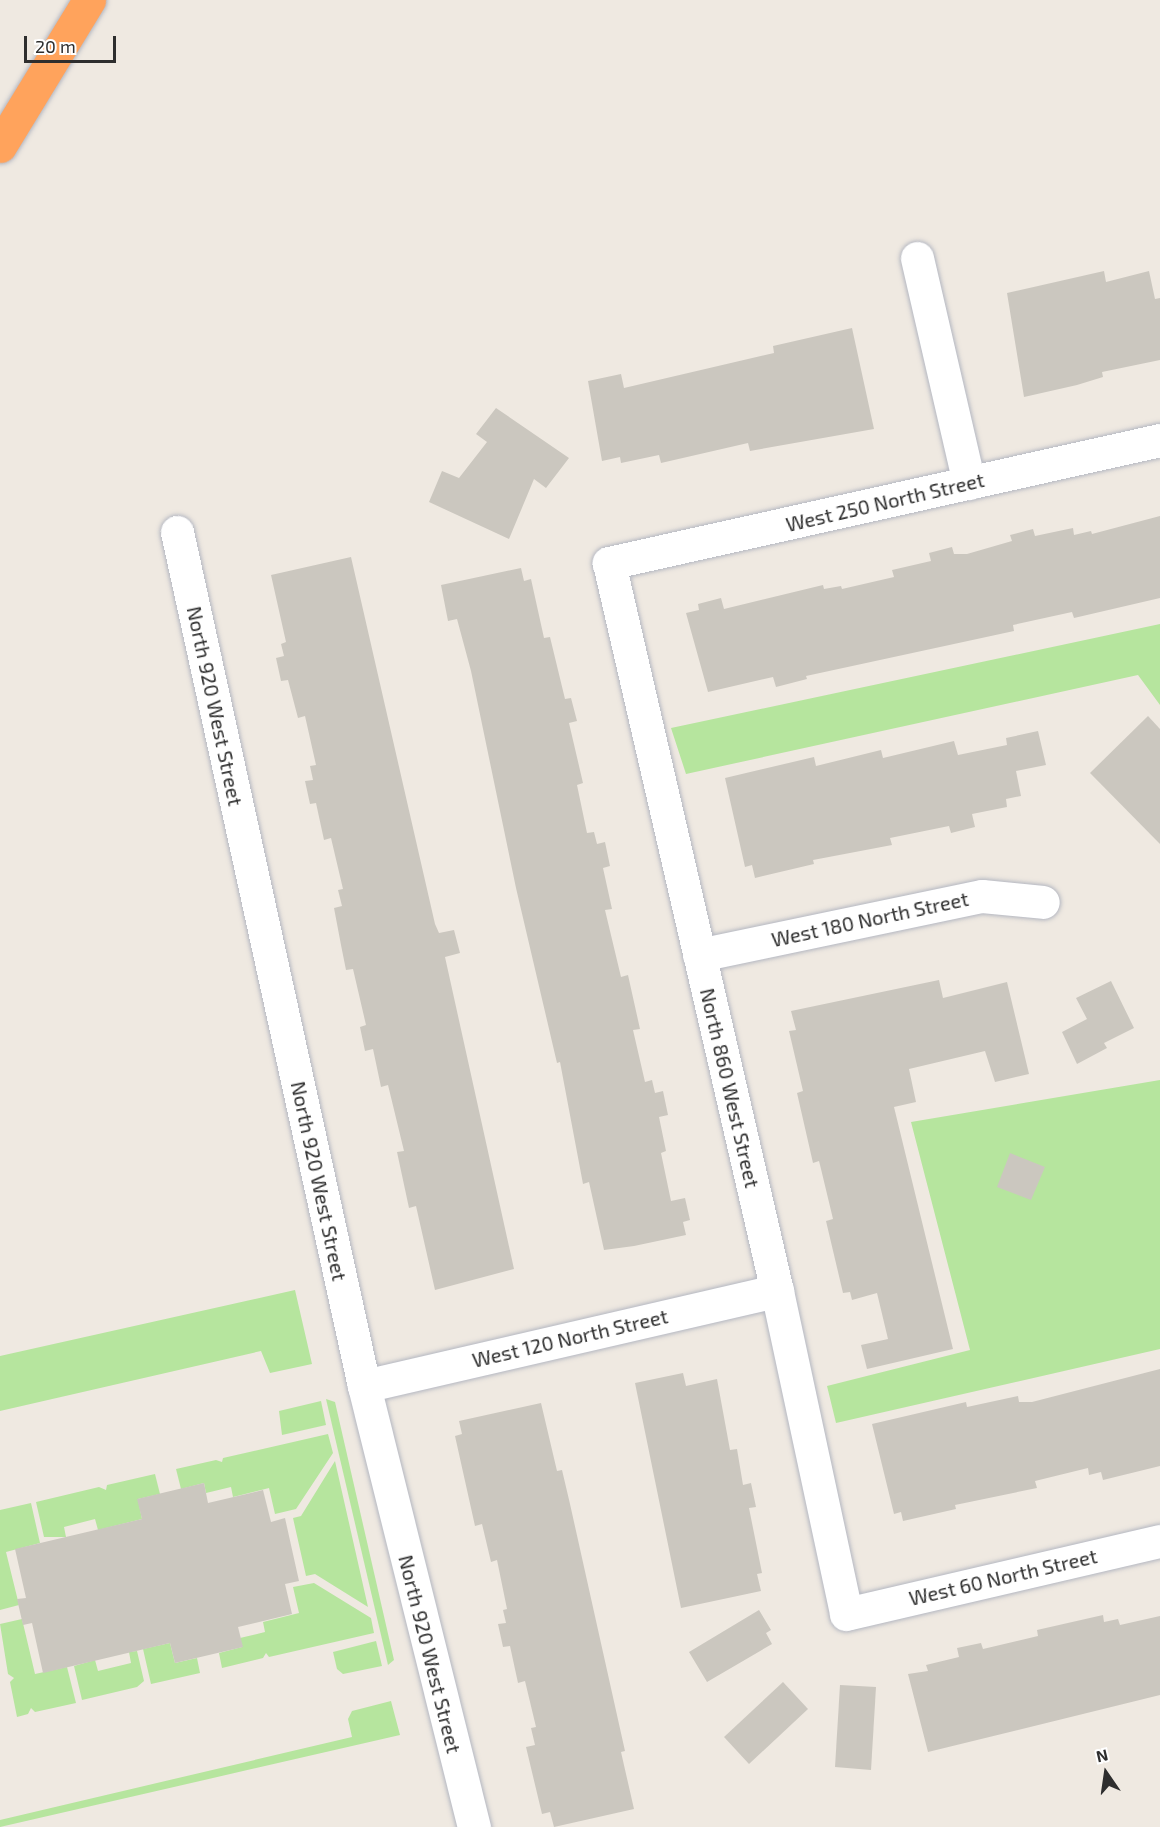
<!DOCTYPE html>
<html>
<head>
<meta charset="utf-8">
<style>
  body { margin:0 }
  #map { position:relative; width:1160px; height:1827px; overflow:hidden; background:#efe9e1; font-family:"Exo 2",sans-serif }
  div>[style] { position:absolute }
  .green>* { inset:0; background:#b6e59e }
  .building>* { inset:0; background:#cbc7bf }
  .roads { filter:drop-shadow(0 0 2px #b4b7c1) drop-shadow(0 0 2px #b4b7c1) }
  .street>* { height:33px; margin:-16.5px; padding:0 16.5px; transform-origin:16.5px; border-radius:16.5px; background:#fff }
  .highway>* { height:33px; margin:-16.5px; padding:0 16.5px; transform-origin:16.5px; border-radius:16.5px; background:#ffa35c }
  span { translate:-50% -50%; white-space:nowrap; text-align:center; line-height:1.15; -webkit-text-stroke:6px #fff; paint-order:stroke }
  .street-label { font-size:20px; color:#2e2e2e }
  .north { position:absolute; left:1076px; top:1743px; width:60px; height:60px; -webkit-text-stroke:4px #fff; paint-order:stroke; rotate:347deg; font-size:16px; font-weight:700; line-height:24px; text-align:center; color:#2e2e2e }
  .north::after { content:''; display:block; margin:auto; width:21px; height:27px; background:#2e2e2e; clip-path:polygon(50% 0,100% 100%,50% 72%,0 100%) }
  .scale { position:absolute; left:24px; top:36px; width:92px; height:27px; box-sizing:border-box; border:3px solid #2e2e2e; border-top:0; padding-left:8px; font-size:18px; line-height:21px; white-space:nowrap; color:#2e2e2e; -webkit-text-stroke:4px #fff; paint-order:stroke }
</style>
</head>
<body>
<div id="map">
  <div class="green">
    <i style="clip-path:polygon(1160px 624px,1160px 705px,1138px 675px,686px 774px,671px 728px)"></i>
    <i style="clip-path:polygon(1160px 1080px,1160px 1349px,836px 1423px,827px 1386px,970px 1350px,911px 1122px)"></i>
    <i style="clip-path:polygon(295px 1290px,312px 1364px,270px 1373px,261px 1351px,0 1411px,0 1356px)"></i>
    <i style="clip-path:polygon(326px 1399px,335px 1402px,394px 1660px,388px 1665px)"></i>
    <i style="clip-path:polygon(321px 1401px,326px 1425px,282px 1435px,279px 1411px)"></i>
    <i style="clip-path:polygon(328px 1434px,333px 1453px,296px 1509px,275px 1514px,269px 1488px,233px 1497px,231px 1487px,206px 1493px,204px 1483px,181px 1489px,176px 1469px,216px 1460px,222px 1462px,223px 1458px)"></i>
    <i style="clip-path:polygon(335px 1461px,368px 1607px,315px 1574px,306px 1576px,293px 1518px,301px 1516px)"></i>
    <i style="clip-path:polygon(155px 1474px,160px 1494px,138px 1499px,142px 1519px,98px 1530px,95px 1519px,64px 1527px,66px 1537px,44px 1537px,36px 1502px,99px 1487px,106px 1490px,107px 1485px)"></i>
    <i style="clip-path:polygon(31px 1503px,40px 1543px,6px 1552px,19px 1605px,0 1610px,0 1510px)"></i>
    <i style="clip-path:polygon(314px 1583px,371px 1618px,374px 1633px,269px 1657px,266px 1653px,263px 1658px,222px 1668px,219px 1653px,242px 1647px,240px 1638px,265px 1632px,263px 1622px,299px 1613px,293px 1587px)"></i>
    <i style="clip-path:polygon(22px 1619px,35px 1674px,67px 1667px,76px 1703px,35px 1712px,31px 1708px,28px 1714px,17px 1717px,10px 1682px,14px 1678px,8px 1674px,0 1624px)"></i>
    <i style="clip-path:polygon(376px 1641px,382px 1666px,343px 1674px,337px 1669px,333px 1652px)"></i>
    <i style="clip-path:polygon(170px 1643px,175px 1663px,197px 1658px,200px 1673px,151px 1684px,143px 1649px)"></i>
    <i style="clip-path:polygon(137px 1651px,144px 1681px,137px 1687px,82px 1700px,74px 1666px,95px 1660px,98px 1671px,131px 1663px,129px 1652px)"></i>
    <i style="clip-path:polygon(391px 1701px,400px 1735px,0 1827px,0 1820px,352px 1737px,348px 1719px,352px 1711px)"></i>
  </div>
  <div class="building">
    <i style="clip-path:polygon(1104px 271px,1106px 282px,1149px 271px,1155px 299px,1160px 298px,1160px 360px,1102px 372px,1103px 377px,1077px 385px,1024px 397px,1007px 293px)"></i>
    <i style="clip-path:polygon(852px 328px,874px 429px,750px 451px,748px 443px,661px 463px,659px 455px,621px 463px,620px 457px,602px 461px,588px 381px,621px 374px,624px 388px,774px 353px,773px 346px)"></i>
    <i style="clip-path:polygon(496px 408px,569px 458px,546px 488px,534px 479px,509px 539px,429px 502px,442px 471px,459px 478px,487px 442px,476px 434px)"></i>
    <i style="clip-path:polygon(1160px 516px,1160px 598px,1074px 618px,1072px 612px,1013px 625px,1014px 631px,806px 676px,807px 679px,776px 687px,773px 677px,708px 692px,686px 613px,699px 610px,698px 604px,721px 598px,724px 609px,823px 585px,824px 589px,841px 586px,842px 589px,894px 577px,892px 570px,931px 561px,929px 553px,952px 547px,954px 554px,967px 554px,1012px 541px,1010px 535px,1033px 529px,1035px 536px,1073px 528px,1074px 535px,1091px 531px,1092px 534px)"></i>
    <i style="clip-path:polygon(351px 557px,435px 924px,439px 933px,454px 930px,460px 953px,445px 957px,514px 1269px,435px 1290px,416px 1206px,409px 1208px,397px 1152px,404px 1151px,388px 1085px,381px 1087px,373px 1049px,365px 1051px,360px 1027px,366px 1025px,353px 969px,346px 970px,341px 945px,334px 908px,342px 906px,338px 890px,343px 889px,331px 838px,324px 840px,316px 803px,310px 804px,305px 781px,313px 780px,310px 766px,316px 765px,305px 716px,298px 718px,288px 680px,281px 681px,276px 658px,284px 656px,281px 644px,286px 642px,271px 575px)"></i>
    <i style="clip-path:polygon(521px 568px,524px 581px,531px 579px,544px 638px,550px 637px,565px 699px,571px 698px,577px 721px,569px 723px,583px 783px,577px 785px,587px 833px,594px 832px,597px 844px,605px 842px,610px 866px,603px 868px,612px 909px,605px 910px,621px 977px,628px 975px,640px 1029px,633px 1030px,645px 1082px,652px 1080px,655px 1093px,663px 1091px,668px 1115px,659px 1117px,666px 1151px,661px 1153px,671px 1201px,685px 1198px,690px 1220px,683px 1222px,686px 1235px,634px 1246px,604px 1250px,589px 1182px,583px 1184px,560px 1062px,557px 1063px,516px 888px,471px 671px,457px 619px,448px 621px,441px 585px)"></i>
    <i style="clip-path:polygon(1148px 716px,1160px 729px,1160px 844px,1090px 773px)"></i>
    <i style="clip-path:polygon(1038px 731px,1046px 765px,1016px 771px,1021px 796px,1006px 799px,1007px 807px,972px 814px,975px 827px,951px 833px,949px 826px,890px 838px,892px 845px,813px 860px,814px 864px,755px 878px,752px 865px,745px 867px,725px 778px,814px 757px,816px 766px,881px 750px,883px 758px,954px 741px,958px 755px,1007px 745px,1006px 738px)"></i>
    <i style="clip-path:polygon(939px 980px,943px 998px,1007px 982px,1029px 1074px,995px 1082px,985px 1051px,909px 1069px,916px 1102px,894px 1107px,953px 1349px,867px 1369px,861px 1345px,888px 1339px,877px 1293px,852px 1300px,850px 1292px,843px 1293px,826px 1221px,833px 1219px,821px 1169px,819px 1161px,813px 1163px,797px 1093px,803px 1091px,789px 1031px,796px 1030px,791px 1011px)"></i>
    <i style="clip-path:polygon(1111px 981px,1134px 1028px,1104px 1043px,1107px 1048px,1077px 1064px,1062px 1032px,1087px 1019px,1076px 998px)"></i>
    <i style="clip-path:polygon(1010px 1153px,1045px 1167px,1031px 1200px,997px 1187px)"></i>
    <i style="clip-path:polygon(1160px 1369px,1160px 1466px,1103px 1480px,1101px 1472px,1089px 1475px,1088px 1468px,1035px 1481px,1037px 1488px,955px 1505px,956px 1509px,903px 1521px,901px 1512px,894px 1514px,872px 1424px,966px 1402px,967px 1407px,1018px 1396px,1019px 1402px,1032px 1402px)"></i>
    <i style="clip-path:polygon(683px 1373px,686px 1386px,717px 1379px,730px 1450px,737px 1449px,743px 1485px,751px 1483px,756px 1507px,749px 1508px,762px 1573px,757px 1574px,761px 1591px,681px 1608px,635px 1383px)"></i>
    <i style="clip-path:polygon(541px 1403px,557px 1471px,562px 1470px,570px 1504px,625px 1751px,621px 1752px,634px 1809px,554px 1827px,550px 1812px,542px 1814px,526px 1747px,535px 1745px,531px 1728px,536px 1727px,525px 1681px,518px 1683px,510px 1646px,503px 1647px,498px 1624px,506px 1623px,503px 1610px,507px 1609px,497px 1560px,491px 1562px,482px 1524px,475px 1526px,455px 1436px,462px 1434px,459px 1421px)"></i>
    <i style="clip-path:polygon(204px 1483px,208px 1503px,263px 1490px,271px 1522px,285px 1518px,299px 1581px,285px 1584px,292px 1614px,238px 1627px,243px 1647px,175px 1663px,170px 1643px,43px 1673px,32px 1623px,23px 1625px,17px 1599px,26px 1598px,15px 1549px,142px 1519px,137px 1499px)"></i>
    <i style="clip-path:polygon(759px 1610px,771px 1630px,766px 1633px,772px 1644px,707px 1682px,689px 1652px)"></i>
    <i style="clip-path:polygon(1103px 1615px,1104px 1622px,1118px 1619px,1120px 1625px,1160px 1616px,1160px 1695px,928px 1752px,908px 1674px,928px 1671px,926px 1665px,959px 1657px,957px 1648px,981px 1643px,983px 1649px,1038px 1636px,1037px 1630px)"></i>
    <i style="clip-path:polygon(783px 1682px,808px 1709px,749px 1764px,724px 1737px)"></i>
    <i style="clip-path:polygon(840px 1685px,876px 1687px,871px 1770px,835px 1767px)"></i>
  </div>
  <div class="roads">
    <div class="street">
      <i style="left:917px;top:258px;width:231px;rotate:77deg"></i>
      <i style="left:1160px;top:440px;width:565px;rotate:167.42deg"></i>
      <i style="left:609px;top:563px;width:747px;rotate:77.01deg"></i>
      <i style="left:777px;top:1291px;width:330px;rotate:77.9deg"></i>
      <i style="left:846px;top:1614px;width:322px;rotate:-13.1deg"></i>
      <i style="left:177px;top:532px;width:874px;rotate:77.65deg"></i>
      <i style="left:364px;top:1386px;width:455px;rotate:76deg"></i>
      <i style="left:699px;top:955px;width:289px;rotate:-11.8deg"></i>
      <i style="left:982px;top:896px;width:61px;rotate:5.6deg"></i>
      <i style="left:364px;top:1386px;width:424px;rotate:-13deg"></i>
    </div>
    <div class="highway">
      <i style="left:0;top:146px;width:171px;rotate:-58.6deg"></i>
    </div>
  </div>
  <div class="street-label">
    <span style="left:885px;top:502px;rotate:-13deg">West 250 North Street</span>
    <span style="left:215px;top:706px;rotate:78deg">North 920 West Street</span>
    <span style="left:870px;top:919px;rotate:-12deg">West 180 North Street</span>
    <span style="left:730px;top:1088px;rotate:77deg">North 860 West Street</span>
    <span style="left:319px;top:1181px;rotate:78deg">North 920 West Street</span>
    <span style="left:570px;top:1338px;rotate:-13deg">West 120 North Street</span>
    <span style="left:1003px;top:1577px;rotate:-13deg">West 60 North Street</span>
    <span style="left:430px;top:1654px;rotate:76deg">North 920 West Street</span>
  </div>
  <div class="north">N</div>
  <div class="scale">20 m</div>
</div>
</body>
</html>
